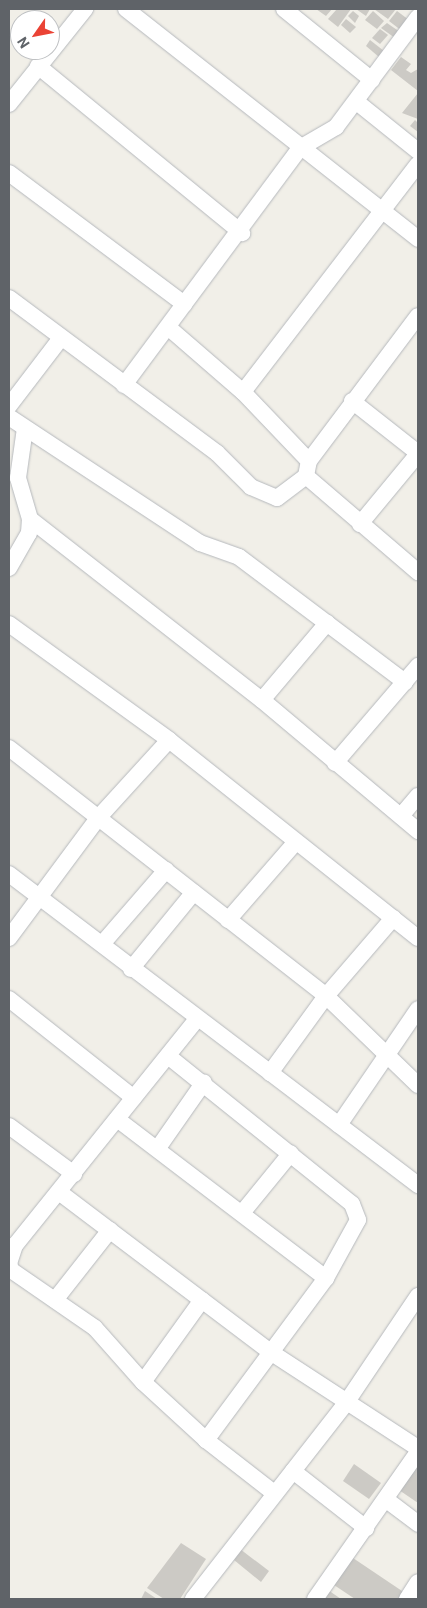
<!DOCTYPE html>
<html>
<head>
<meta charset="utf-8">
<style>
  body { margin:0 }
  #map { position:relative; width:427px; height:1608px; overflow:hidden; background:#f1efe8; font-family:Roboto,sans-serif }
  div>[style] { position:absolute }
  .building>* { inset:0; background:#cccac5 }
  .roads { filter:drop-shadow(0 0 1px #b5b8bc) drop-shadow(0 0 1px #b5b8bc) }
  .street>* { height:16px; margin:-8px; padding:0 8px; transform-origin:8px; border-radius:8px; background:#fff }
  span { translate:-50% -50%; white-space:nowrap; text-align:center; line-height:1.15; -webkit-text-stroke:4px #fff; paint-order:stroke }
  .frame { position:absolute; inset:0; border:10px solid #5f6368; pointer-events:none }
  .north { position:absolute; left:10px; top:10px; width:50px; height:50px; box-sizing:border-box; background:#fff; border:1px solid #bfc1c3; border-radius:50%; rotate:237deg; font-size:14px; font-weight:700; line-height:20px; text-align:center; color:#5f6368 }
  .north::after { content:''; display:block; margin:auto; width:18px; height:22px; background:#ea4335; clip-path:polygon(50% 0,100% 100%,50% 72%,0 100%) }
</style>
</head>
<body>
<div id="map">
  <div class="building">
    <i style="clip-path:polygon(316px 9px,332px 9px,326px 16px)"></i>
    <i style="clip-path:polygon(337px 9px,351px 9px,338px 27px,328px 19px)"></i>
    <i style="clip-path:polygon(356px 9px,370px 9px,366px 16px)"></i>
    <i style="clip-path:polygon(374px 9px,396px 9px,388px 19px)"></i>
    <i style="clip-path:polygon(353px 11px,359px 16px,355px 23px,348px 16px)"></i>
    <i style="clip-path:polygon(373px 11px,384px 21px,377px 29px,365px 20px)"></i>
    <i style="clip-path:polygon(397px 11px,409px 20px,402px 31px,389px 21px)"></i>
    <i style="clip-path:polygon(346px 19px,356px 27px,350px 33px,341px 25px)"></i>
    <i style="clip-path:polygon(387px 23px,400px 32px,395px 38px,381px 28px)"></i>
    <i style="clip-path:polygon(380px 29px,388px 35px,380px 44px,372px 38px)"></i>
    <i style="clip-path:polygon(370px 40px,384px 51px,379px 57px,366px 46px)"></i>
    <i style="clip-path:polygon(401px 57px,411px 64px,406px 70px,411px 73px,418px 69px,418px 91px,391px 70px)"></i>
    <i style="clip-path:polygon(418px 93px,417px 108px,418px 119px,402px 113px)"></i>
    <i style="clip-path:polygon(415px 120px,418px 123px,418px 132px,410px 126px)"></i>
    <i style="clip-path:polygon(418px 1462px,418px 1503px,399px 1490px)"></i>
    <i style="clip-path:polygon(354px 1464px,381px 1483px,369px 1499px,343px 1481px)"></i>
    <i style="clip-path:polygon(181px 1543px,206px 1559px,180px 1599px,164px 1599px,147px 1588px)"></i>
    <i style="clip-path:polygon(240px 1549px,269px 1571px,261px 1582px,234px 1560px)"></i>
    <i style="clip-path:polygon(350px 1556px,405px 1593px,400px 1599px,355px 1599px,331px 1583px)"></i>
    <i style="clip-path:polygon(328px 1590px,341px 1599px,322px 1599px)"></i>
    <i style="clip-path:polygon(145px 1591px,157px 1599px,141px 1599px)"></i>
  </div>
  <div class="roads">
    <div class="street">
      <i style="left:126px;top:9px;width:372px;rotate:38.2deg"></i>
      <i style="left:284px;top:9px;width:113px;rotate:38.9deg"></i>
      <i style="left:38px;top:66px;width:264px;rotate:39.3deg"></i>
      <i style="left:358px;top:103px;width:77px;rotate:38.7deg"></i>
      <i style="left:9px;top:104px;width:122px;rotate:-51.3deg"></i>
      <i style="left:9px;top:173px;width:219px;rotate:36.8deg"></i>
      <i style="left:9px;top:298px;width:259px;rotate:36.7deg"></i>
      <i style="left:217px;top:453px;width:48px;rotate:45deg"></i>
      <i style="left:251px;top:487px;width:28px;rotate:23deg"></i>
      <i style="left:277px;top:498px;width:36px;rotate:-37deg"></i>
      <i style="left:306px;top:476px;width:15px;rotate:-79deg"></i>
      <i style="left:309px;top:461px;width:181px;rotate:-53.1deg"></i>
      <i style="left:169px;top:328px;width:98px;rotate:40.9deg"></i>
      <i style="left:243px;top:392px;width:95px;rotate:46.3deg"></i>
      <i style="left:124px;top:385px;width:295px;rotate:-53.4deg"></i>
      <i style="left:300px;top:148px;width:42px;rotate:-30.3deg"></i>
      <i style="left:336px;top:127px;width:137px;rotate:-53.3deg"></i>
      <i style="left:243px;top:392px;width:287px;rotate:-52.5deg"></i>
      <i style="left:352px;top:401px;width:84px;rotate:38.2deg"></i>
      <i style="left:9px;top:406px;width:86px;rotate:-52.6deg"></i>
      <i style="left:9px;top:417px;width:229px;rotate:33.4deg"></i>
      <i style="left:200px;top:543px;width:41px;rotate:19.7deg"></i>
      <i style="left:239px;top:557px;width:208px;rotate:37deg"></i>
      <i style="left:306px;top:476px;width:148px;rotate:40.6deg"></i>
      <i style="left:30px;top:519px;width:294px;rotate:38deg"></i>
      <i style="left:262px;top:700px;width:204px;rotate:40deg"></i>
      <i style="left:360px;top:524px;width:91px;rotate:-50.4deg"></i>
      <i style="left:9px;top:568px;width:40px;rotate:-60.3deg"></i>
      <i style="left:29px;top:533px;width:14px;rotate:-86deg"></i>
      <i style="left:30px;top:519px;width:43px;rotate:-106.3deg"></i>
      <i style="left:18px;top:478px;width:50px;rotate:-82deg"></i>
      <i style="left:9px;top:624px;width:198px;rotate:35.9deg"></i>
      <i style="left:169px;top:740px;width:318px;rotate:38.5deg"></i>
      <i style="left:262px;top:700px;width:101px;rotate:-49.8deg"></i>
      <i style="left:9px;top:748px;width:402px;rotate:38deg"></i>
      <i style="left:326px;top:996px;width:128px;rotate:44.1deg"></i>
      <i style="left:335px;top:763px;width:128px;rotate:-49.4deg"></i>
      <i style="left:401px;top:816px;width:26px;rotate:-50deg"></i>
      <i style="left:9px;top:874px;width:514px;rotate:37.25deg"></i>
      <i style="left:228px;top:920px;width:102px;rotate:-49deg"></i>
      <i style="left:9px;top:938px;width:151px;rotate:-53.4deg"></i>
      <i style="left:99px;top:817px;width:104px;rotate:-47.7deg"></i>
      <i style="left:102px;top:944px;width:98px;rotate:-49.1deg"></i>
      <i style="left:131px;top:969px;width:99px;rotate:-50.7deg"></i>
      <i style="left:9px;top:999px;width:159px;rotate:38.4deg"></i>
      <i style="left:197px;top:1019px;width:290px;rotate:128.8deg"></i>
      <i style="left:15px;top:1245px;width:19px;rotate:108deg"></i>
      <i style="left:9px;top:1263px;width:7px;rotate:74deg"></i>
      <i style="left:11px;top:1270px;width:102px;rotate:34.6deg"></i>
      <i style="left:95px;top:1328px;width:72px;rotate:48.4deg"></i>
      <i style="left:143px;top:1382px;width:86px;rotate:42.6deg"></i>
      <i style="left:206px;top:1440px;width:86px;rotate:37.9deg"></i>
      <i style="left:168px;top:1056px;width:236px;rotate:38.8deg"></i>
      <i style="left:352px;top:1204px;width:17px;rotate:69deg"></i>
      <i style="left:358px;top:1220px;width:66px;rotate:118.9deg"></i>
      <i style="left:326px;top:1278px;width:202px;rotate:126.5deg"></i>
      <i style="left:270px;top:1073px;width:95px;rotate:-54deg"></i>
      <i style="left:326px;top:996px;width:103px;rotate:-49.3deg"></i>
      <i style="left:117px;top:1119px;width:263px;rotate:37.3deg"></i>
      <i style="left:339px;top:1125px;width:140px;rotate:-55.7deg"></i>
      <i style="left:9px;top:1126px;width:81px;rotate:36.4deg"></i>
      <i style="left:158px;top:1148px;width:80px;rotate:-55.1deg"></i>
      <i style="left:59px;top:1192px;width:267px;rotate:37.1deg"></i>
      <i style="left:272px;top:1353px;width:174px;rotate:33.1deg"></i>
      <i style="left:242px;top:1213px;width:77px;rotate:-50.8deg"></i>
      <i style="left:55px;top:1300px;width:89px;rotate:-51.8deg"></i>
      <i style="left:143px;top:1382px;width:101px;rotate:-54.3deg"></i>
      <i style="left:293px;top:1471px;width:93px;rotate:38deg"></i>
      <i style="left:388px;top:1501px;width:38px;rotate:37deg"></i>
      <i style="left:193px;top:1599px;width:249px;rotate:-52deg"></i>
      <i style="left:346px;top:1403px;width:129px;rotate:-56.1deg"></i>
      <i style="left:315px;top:1599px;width:179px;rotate:-55deg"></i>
      <i style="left:407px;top:1599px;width:20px;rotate:-57deg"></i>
    </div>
  </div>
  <div class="frame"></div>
  <div class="north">N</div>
</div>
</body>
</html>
